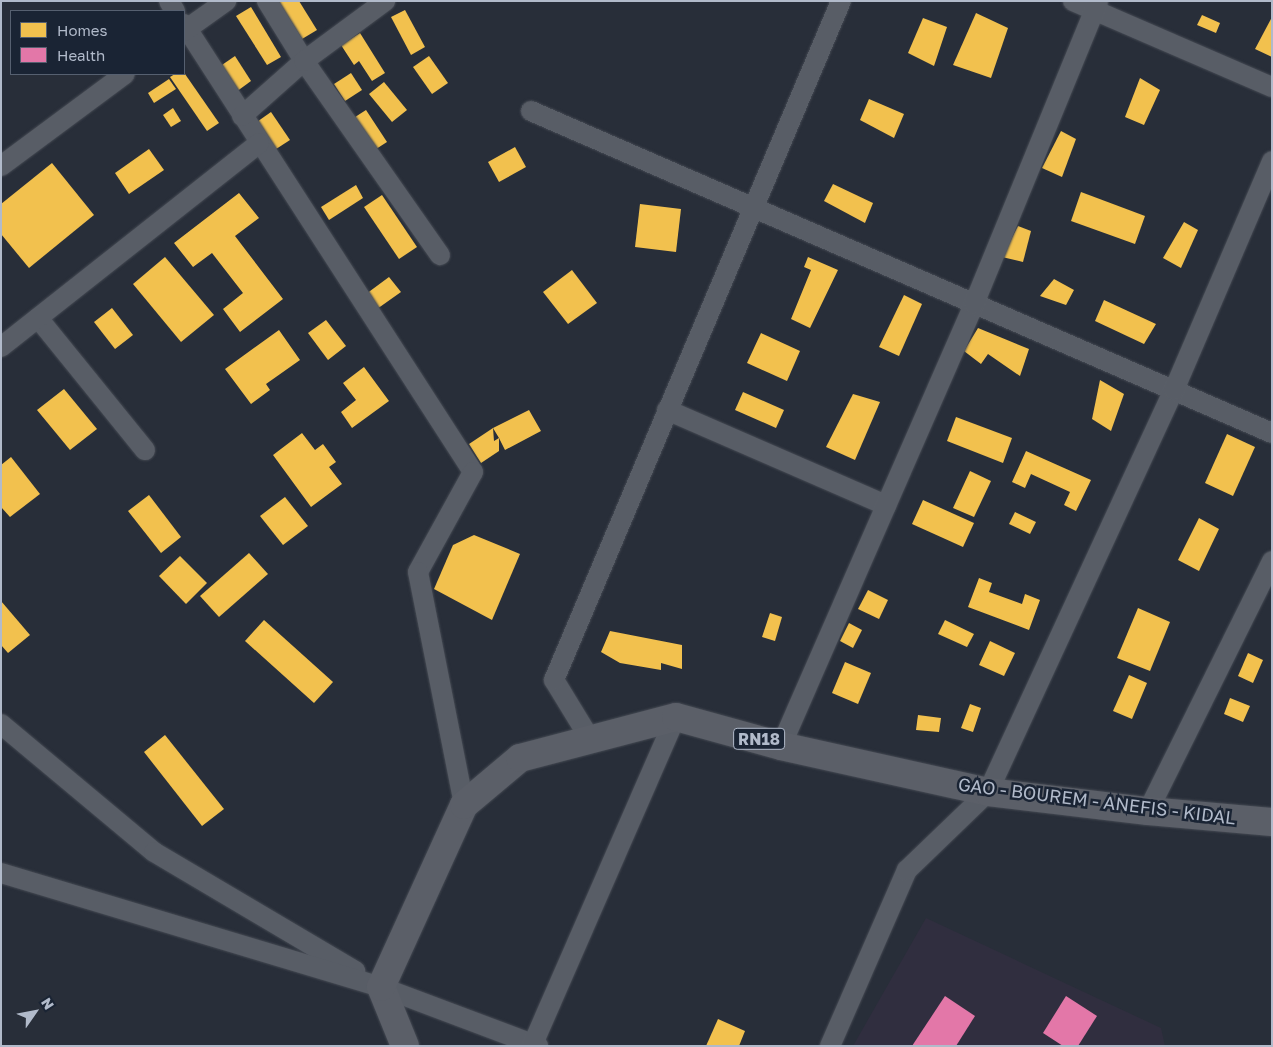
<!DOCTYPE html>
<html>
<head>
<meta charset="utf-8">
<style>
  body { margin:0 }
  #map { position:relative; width:1273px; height:1047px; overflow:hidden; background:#282e39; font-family:"Golos Text",sans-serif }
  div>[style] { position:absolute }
  .medical>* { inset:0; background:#302e3f }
  .homes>* { inset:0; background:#f2c14e }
  .health>* { inset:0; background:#e377a8 }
  .roads { filter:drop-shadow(0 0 1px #444952) drop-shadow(0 0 1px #444952) }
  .street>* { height:20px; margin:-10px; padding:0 10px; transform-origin:10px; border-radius:10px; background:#585d66 }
  .primary>* { height:28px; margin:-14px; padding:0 14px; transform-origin:14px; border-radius:14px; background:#5b5f68 }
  span { translate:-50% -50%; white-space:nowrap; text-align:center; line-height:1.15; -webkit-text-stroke:5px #1a2434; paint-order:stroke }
  .shield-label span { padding:1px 4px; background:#1a2434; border:1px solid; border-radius:4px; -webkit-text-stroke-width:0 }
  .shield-label { font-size:16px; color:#b1baca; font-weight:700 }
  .street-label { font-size:18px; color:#b1baca }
  .frame { position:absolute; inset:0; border:2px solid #b1baca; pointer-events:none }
  .legend { position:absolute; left:10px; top:10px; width:175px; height:65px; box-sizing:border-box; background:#1a2434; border:1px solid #566070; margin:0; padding:6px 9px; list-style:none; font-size:15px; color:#b1baca }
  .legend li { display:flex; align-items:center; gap:10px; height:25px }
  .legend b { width:25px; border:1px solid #566070 }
  .north { position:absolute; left:10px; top:987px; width:50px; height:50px; -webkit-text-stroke:4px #1a2434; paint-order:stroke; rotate:57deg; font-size:14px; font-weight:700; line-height:20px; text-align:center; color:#b1baca }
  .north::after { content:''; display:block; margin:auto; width:18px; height:22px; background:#b1baca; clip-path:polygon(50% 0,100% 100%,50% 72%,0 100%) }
</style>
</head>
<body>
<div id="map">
  <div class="medical">
    <i style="clip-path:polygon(926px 918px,1161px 1028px,1165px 1046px,853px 1046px)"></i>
  </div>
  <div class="homes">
    <i style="clip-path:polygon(278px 1px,299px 1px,317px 30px,302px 39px)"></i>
    <i style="clip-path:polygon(251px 7px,281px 57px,267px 65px,236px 16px)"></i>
    <i style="clip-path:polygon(405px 10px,425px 47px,411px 55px,391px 17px)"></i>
    <i style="clip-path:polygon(976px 13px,1008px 28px,991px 78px,953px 65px)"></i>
    <i style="clip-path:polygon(1202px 15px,1220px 23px,1216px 33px,1197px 25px)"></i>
    <i style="clip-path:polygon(1272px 17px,1272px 57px,1255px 49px)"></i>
    <i style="clip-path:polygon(923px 18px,947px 27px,934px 66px,908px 53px)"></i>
    <i style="clip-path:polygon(360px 33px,385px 73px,372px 81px,359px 61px,354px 65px,341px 45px)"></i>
    <i style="clip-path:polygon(235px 56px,251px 81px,236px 92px,219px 67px)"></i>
    <i style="clip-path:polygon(429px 56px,448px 83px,432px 94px,413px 67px)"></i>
    <i style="clip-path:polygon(351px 73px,362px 90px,345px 101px,334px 84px)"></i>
    <i style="clip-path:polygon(175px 74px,185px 74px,219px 123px,207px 131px,170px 77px)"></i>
    <i style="clip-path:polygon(1140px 78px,1160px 90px,1144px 125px,1125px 117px)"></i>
    <i style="clip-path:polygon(169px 79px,176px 89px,154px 103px,148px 93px)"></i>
    <i style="clip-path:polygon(384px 82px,407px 110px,392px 122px,369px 94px)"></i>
    <i style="clip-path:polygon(869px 99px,904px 114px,894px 138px,860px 120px)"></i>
    <i style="clip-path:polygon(173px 108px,181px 121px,171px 127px,163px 115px)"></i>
    <i style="clip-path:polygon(366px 110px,387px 142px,373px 151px,352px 119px)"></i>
    <i style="clip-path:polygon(271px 112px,290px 140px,273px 151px,254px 124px)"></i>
    <i style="clip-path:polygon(1061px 131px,1076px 139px,1062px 177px,1042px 168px)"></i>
    <i style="clip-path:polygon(515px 147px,526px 167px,499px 182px,488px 162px)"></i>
    <i style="clip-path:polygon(149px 149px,164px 170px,129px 194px,115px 173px)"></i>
    <i style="clip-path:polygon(52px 163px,94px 215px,29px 268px,1px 234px,1px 204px)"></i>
    <i style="clip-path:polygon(833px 184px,873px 203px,865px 223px,824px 201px)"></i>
    <i style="clip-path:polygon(356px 185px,363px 198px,329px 220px,321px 207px)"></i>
    <i style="clip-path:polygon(1081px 192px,1145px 216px,1135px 244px,1071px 221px)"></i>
    <i style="clip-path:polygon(239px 193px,259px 218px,235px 236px,283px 299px,240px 332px,223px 309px,243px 293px,212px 253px,193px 267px,174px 243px)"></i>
    <i style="clip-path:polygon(382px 195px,417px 247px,399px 259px,364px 207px)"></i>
    <i style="clip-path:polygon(640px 204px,681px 209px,676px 252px,635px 247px)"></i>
    <i style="clip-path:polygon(1184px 222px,1198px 230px,1181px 268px,1163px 258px)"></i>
    <i style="clip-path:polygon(1018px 226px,1031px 231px,1023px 262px,1002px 257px)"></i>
    <i style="clip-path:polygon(165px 257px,214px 315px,181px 342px,133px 284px)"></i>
    <i style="clip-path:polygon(808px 257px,838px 270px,810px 328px,791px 319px,811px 270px,804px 267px)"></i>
    <i style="clip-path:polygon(572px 270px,597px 303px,568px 324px,543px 292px)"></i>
    <i style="clip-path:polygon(389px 277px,401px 292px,377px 309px,366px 294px)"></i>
    <i style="clip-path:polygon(1054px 279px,1074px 290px,1066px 305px,1040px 296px)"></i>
    <i style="clip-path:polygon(904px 295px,922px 304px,899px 356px,879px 347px)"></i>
    <i style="clip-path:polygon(1104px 300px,1156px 324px,1144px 344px,1095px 321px)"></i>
    <i style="clip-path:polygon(112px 308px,133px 335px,115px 349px,94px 322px)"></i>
    <i style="clip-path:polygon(326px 320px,346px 346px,328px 360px,308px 333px)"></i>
    <i style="clip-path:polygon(978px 328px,1029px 349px,1020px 376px,988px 354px,981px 364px,964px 351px)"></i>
    <i style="clip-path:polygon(279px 330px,300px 360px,266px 384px,270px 390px,251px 404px,225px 369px)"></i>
    <i style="clip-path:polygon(761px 333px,800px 351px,787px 381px,747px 363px)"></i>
    <i style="clip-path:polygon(364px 367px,389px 401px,352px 428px,341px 412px,356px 400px,343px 383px)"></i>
    <i style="clip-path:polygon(1100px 380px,1124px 394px,1111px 431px,1092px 419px)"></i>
    <i style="clip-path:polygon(64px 389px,97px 429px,70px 450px,37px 410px)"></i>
    <i style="clip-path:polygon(743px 392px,784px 410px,776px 428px,735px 410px)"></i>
    <i style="clip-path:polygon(853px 394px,880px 402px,855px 460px,826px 447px)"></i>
    <i style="clip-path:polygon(529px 410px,541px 431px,505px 450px,499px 438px,499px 451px,481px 463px,469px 444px,493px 428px,494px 441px,499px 438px,493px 428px)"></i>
    <i style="clip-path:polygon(956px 417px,1012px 438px,1003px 463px,947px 441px)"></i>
    <i style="clip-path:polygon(302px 433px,315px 450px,323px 444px,336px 462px,329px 467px,342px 484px,311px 507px,273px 455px)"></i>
    <i style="clip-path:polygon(1227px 434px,1255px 447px,1233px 496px,1205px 483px)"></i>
    <i style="clip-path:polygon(1026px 451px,1091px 480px,1076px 511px,1064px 505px,1070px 492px,1031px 474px,1025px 488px,1012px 482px)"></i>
    <i style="clip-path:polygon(11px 457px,40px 494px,10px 517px,1px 507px,1px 465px)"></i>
    <i style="clip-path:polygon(970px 471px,991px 481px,974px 517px,953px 508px)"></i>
    <i style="clip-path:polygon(149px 495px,181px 537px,161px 553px,128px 511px)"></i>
    <i style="clip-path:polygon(285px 497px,308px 526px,283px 545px,260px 516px)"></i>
    <i style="clip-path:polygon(923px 500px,974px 523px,963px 547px,912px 524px)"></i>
    <i style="clip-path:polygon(1015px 512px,1036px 522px,1030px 534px,1009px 524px)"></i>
    <i style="clip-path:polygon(1199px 518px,1219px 529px,1199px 571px,1178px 560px)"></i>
    <i style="clip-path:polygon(474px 535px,520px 554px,492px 620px,434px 589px,453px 545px)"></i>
    <i style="clip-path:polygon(249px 553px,268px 574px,219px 617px,200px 596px)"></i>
    <i style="clip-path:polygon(180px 556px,207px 583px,186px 604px,159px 576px)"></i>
    <i style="clip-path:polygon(979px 578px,992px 583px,989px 592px,1022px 604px,1025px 594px,1040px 600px,1029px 630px,968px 607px)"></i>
    <i style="clip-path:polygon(868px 590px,888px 600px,879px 619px,858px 609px)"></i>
    <i style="clip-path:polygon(1px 601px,30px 635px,8px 653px,1px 645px)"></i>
    <i style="clip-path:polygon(1138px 608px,1170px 622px,1150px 671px,1117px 658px)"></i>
    <i style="clip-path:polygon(770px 613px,782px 617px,775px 641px,762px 637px)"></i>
    <i style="clip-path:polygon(264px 620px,333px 682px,314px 703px,245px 641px)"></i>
    <i style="clip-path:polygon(945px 620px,974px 634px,967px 647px,938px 634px)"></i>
    <i style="clip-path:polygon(849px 623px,862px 630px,853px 648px,840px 641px)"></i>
    <i style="clip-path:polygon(610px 631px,682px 645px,682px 669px,661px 663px,661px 670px,620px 663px,601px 652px)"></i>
    <i style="clip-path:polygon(990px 641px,1015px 653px,1004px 676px,979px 665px)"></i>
    <i style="clip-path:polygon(1248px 653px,1263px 660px,1253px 683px,1238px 676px)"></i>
    <i style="clip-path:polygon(845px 662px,871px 673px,858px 704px,832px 693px)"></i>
    <i style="clip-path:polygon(1129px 675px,1147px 683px,1132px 719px,1113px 711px)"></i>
    <i style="clip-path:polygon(1230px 698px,1250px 706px,1243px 722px,1224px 714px)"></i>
    <i style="clip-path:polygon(970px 704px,981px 708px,973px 732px,961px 728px)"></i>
    <i style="clip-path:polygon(918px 715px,941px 718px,939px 732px,916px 730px)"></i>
    <i style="clip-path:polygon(165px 735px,224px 809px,202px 826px,144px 752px)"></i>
    <i style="clip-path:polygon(718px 1019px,745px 1031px,739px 1046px,706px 1046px)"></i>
  </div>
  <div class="health">
    <i style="clip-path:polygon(945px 996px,975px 1016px,956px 1046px,912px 1046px)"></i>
    <i style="clip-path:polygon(1066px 996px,1097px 1016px,1078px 1046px,1063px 1046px,1043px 1033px)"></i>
  </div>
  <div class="roads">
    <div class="street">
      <i style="left:169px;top:1px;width:12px;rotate:59deg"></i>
      <i style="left:267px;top:1px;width:70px;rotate:58.3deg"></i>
      <i style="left:304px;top:61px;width:237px;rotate:55deg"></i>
      <i style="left:1073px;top:1px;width:217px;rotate:23.4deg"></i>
      <i style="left:184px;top:24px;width:533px;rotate:57.17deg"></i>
      <i style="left:473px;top:472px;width:114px;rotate:118.8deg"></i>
      <i style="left:418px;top:572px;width:237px;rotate:78.8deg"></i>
      <i style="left:184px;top:31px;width:52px;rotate:-35.5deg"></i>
      <i style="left:531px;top:111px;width:808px;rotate:23.49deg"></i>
      <i style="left:242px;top:116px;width:83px;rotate:-41.6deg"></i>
      <i style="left:304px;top:61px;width:101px;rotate:-36.5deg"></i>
      <i style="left:1px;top:166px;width:154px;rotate:-36.6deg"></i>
      <i style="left:38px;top:318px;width:170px;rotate:51deg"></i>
      <i style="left:1px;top:347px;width:329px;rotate:-38.3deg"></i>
      <i style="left:667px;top:410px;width:239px;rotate:23.5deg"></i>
      <i style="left:1px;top:724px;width:199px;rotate:39.9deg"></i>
      <i style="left:154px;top:852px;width:234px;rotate:30.6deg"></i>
      <i style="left:590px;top:739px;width:69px;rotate:-121.4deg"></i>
      <i style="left:554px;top:680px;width:737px;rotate:-67.09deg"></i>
      <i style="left:781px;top:746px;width:482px;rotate:-66.4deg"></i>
      <i style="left:974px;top:304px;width:327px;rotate:-67.7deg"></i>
      <i style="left:1148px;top:811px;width:279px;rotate:-63.6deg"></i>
      <i style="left:1px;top:873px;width:397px;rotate:16.7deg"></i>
      <i style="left:381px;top:987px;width:168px;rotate:20.6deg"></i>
      <i style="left:532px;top:1046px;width:359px;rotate:-66.4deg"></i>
      <i style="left:830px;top:1046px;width:192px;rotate:-66.4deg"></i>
      <i style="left:907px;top:870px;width:112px;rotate:-43.9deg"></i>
      <i style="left:988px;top:792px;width:443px;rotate:-65.2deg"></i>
      <i style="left:1174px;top:390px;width:249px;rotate:-66.8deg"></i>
    </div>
    <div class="primary">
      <i style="left:405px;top:1046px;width:64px;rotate:-112.1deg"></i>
      <i style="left:381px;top:987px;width:200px;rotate:-65.5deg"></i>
      <i style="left:464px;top:805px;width:73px;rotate:-40deg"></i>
      <i style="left:520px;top:758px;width:161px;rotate:-14.7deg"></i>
      <i style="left:676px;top:717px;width:109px;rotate:15.4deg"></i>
      <i style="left:781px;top:746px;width:212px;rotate:12.5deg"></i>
      <i style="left:988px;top:792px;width:161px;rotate:6.8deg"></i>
      <i style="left:1148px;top:811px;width:124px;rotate:5.1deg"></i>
    </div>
  </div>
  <div class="shield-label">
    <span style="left:759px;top:739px">RN18</span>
  </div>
  <div class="street-label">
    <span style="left:1097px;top:801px;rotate:7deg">GAO - BOUREM - ANEFIS - KIDAL</span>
  </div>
  <div class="frame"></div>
  <ul class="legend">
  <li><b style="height:14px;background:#f2c14e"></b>Homes</li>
  <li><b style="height:14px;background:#e377a8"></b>Health</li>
  </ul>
  <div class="north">N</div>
</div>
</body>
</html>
